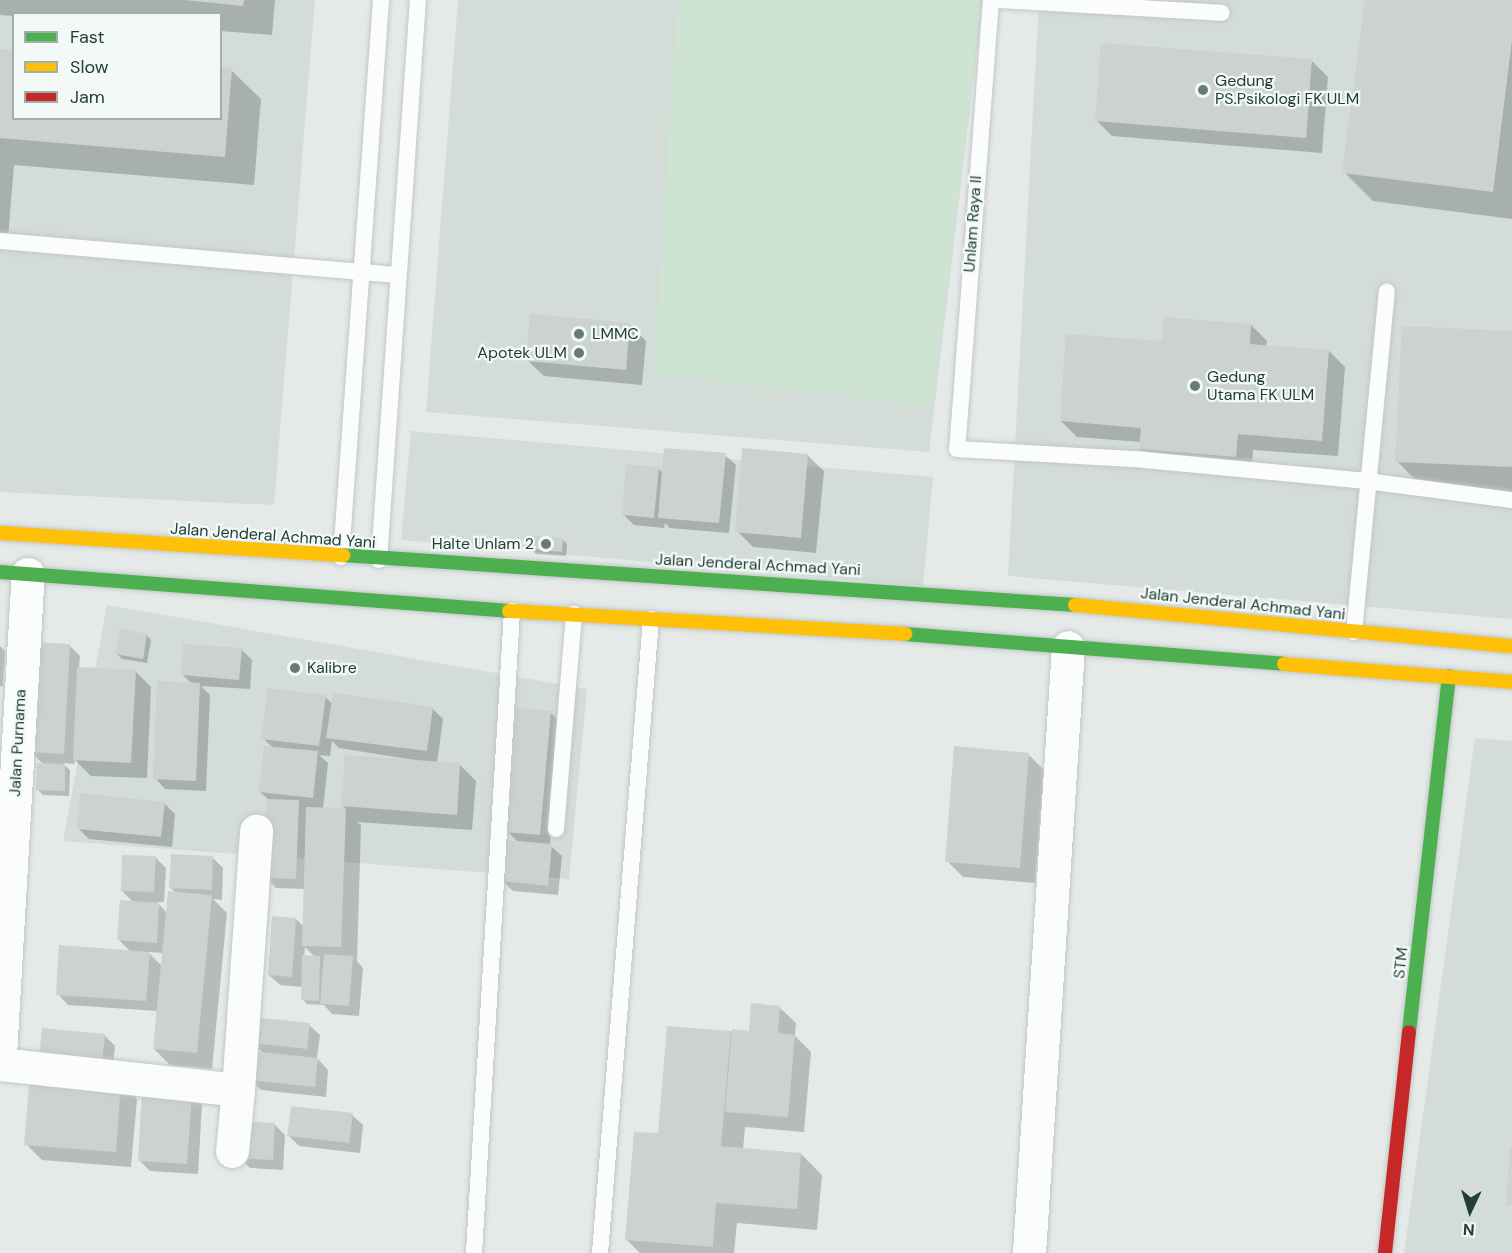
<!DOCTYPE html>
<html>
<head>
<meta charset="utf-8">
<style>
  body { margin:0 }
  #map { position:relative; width:1512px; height:1253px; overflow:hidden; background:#e5eae8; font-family:"DM Sans",sans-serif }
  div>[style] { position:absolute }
  .built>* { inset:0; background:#d3dcd7 }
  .green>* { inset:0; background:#cde4d3 }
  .shadow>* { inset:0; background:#0003 }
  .building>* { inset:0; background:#ccd2cf }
  .roads { filter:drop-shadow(0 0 2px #c2c7c5) drop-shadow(0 0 2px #c2c7c5) }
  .lane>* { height:16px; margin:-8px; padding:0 8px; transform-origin:8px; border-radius:8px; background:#fbfcfc }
  .street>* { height:33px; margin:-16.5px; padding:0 16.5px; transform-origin:16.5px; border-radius:16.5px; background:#fbfcfc }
  .fast>* { height:14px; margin:-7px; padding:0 7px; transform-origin:7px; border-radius:7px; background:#4caf50 }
  .slow>* { height:14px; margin:-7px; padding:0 7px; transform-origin:7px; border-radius:7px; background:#ffc107 }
  .jam>* { height:14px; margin:-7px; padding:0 7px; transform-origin:7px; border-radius:7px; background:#c62828 }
  .dots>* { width:16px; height:16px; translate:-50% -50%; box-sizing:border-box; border:3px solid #f3f9f6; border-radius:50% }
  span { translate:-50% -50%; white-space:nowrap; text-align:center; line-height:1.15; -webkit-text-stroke:4.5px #f3f9f6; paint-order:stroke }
  .poi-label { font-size:16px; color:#213f35 }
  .left { translate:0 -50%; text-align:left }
  .right { translate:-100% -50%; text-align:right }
  .street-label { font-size:16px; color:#213f35 }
  .legend { position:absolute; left:12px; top:12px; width:210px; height:108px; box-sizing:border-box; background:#f3f9f6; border:2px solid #9fafa9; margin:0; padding:8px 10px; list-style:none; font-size:18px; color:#213f35 }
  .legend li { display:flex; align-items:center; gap:12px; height:30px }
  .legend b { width:30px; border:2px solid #9fafa9 }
  .north { position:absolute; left:1440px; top:1181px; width:60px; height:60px; -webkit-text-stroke:4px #f3f9f6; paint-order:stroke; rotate:184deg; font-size:16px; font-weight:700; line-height:24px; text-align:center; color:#213f35 }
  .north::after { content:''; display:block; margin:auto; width:21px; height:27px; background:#213f35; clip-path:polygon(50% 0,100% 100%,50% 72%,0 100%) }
</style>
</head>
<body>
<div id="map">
  <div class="built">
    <i style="clip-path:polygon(evenodd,0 0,315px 0,274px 505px,0 492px,0 0,14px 14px,220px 14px,220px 118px,14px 118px,14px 14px)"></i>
    <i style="clip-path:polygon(458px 0,983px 0,929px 452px,426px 412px)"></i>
    <i style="clip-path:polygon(1039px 0,1512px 0,1512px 619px,1008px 576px)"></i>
    <i style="clip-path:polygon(411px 431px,933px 477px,923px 586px,401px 540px)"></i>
    <i style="clip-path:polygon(107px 605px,587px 689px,569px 879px,63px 841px)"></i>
    <i style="clip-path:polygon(1475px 738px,1512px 741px,1512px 1253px,1404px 1253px)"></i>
  </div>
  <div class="green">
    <i style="clip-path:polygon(678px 0,982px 0,932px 406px,654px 374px)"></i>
  </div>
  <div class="shadow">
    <i style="clip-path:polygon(0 0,275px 0,272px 35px,220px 31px,220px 14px,14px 16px,0 15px)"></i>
    <i style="clip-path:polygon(1366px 0,1512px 0,1512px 219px,1373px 201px,1344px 172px)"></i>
    <i style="clip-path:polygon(0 50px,14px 118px,220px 118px,231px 70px,261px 99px,254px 185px,14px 165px,8px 238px,0 237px)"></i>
    <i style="clip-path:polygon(1312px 61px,1328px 77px,1322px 153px,1112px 136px,1096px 120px)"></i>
    <i style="clip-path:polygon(630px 325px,646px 341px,642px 385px,544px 376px,527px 360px)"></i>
    <i style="clip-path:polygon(1251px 325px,1267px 341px,1266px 346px,1329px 351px,1345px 367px,1338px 456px,1253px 450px,1251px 472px,1156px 465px,1140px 449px,1141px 442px,1077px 437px,1061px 421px,1163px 343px)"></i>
    <i style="clip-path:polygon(1512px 333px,1512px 495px,1426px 491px,1397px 461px)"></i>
    <i style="clip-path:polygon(725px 455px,736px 465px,729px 533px,670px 528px,665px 523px,664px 528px,634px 525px,623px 514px,658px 468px,663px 473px)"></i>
    <i style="clip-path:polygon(807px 455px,824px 471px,816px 553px,753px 547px,737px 531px)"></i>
    <i style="clip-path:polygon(562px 539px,567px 544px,566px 556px,536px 554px,531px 549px)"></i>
    <i style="clip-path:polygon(146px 635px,151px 640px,147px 663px,122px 659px,117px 654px)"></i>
    <i style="clip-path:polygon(69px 645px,80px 656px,79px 668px,135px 671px,151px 687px,147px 778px,91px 776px,75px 760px,74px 764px,63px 763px,70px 770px,69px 796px,43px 795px,38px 790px,44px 765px,31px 752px)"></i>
    <i style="clip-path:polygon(0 646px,5px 651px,3px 686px,0 686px)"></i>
    <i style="clip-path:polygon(241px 649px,252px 660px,250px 689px,201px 686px,210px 695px,206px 791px,165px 789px,155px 778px,192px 684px,183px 675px)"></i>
    <i style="clip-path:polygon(evenodd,325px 697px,333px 704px,432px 708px,443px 719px,437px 763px,460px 765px,476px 781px,472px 830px,357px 822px,361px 825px,357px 961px,363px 968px,359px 1016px,332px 1014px,324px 1005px,307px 1004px,302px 999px,303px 987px,280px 985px,269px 975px,296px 919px,304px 927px,305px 889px,276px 888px,265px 877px,268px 799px,260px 792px,273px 748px,263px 738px,325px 697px,332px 741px,339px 748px,427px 762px,343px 806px,346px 809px,323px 809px,328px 763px,319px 755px,330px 756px,332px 741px,325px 697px,305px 947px,315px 957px,304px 957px,305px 947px)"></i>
    <i style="clip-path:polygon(550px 712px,561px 723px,550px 845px,562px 856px,558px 895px,513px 891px,502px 881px,518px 842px,507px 831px)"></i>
    <i style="clip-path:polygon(1028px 754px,1044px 770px,1035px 883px,963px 877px,947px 861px)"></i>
    <i style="clip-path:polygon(164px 803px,175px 814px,172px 847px,89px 839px,78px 828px)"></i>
    <i style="clip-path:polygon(evenodd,155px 857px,166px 868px,164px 902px,157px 902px,167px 913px,177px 894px,170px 887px,213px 858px,223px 868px,222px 900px,213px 899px,227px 913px,212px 1069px,170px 1065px,154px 1049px,158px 1011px,68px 1005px,58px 994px,131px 952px,119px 940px,134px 903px,122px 891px,155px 857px,148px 952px,163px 953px,162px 966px,148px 952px)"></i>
    <i style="clip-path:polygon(779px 1007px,796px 1023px,795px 1036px,811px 1052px,804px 1132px,745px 1127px,743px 1150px,801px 1154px,822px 1175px,817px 1230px,737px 1223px,734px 1253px,640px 1253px,627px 1240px,659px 1135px,730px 1032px,750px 1033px)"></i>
    <i style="clip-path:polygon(309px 1025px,320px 1035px,317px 1058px,328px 1070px,326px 1097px,261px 1090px,250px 1080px,264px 1054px,253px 1043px)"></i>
    <i style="clip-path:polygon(43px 1030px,104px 1035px,115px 1046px,112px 1074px)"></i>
    <i style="clip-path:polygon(121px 1082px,137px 1099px,131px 1167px,42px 1160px,26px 1144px)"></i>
    <i style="clip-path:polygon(191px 1095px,202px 1105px,198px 1174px,150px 1171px,139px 1160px)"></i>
    <i style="clip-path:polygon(352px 1115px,363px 1125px,360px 1153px,299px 1146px,288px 1135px)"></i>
    <i style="clip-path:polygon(274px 1124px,285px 1135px,283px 1170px,250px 1168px,239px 1157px)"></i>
  </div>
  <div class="building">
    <i style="clip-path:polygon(184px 0,244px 0,243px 6px)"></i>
    <i style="clip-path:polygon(1365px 0,1512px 0,1512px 40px,1493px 192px,1342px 173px)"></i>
    <i style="clip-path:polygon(1101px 43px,1312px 59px,1306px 138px,1095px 121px)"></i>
    <i style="clip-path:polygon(0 49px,14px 50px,14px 118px,220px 118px,220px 67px,232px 68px,225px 157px,0 138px)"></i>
    <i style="clip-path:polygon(530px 314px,630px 323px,626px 370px,526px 361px)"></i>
    <i style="clip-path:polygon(1163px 317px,1251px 324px,1250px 344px,1329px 350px,1322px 441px,1238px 434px,1236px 457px,1139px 449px,1141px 428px,1060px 421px,1066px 334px,1162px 341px)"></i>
    <i style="clip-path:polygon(1402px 326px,1512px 331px,1512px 467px,1395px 462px)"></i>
    <i style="clip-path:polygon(664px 448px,726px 453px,719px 523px,658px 518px)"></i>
    <i style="clip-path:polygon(742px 448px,808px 454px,801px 538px,735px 532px)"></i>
    <i style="clip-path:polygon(626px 464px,659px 467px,654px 518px,622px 515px)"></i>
    <i style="clip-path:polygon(531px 536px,563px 538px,562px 552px,530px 549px)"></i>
    <i style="clip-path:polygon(120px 629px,147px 634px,143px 659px,115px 654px)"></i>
    <i style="clip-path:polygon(35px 642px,70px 644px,64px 754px,29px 752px)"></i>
    <i style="clip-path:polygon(183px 644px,242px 648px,239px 680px,181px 675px)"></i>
    <i style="clip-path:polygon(77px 667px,136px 670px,131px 763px,73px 760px)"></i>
    <i style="clip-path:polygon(157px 681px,200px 683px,196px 781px,153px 779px)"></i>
    <i style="clip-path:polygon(268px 688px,326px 695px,319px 746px,261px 739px)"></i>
    <i style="clip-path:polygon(333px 693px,433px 707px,427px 751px,326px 738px)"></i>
    <i style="clip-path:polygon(516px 708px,551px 711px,540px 835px,505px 832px)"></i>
    <i style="clip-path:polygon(264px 746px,318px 751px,313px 798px,259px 792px)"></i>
    <i style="clip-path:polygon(954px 746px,1029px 753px,1020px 868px,945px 862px)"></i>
    <i style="clip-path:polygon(345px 755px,460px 763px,457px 815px,341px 806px)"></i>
    <i style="clip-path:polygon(37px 763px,65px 764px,65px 791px,36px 790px)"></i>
    <i style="clip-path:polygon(80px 793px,165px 802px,161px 837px,77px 829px)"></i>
    <i style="clip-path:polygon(266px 799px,299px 800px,296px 879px,263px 878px)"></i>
    <i style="clip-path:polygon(306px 807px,346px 808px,341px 947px,302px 946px)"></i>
    <i style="clip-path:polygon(504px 840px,552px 844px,548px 886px,501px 881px)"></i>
    <i style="clip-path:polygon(171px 854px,213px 856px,212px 890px,169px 888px)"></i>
    <i style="clip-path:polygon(122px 855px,156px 856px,154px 892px,121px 891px)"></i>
    <i style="clip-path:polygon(168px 891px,212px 895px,197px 1053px,153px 1049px)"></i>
    <i style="clip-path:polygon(120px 900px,159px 903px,157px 943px,117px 940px)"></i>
    <i style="clip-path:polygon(272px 916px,296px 918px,292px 977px,268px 975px)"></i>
    <i style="clip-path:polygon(59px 945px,150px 952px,146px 1001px,56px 995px)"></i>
    <i style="clip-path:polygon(324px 954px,353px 956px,349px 1006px,320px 1004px)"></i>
    <i style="clip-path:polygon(302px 955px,320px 956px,319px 1001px,301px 1000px)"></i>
    <i style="clip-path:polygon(751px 1003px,780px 1006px,778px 1033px,795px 1035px,788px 1117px,725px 1112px,732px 1029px,749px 1031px)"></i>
    <i style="clip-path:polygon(254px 1017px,310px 1023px,307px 1049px,251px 1043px)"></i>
    <i style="clip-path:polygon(667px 1026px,731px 1031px,721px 1146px,801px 1153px,797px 1209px,716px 1203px,713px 1247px,625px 1240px,634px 1132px,658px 1133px)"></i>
    <i style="clip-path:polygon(42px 1028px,105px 1034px,102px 1064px,39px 1059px)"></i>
    <i style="clip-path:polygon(252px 1051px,318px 1058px,315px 1087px,249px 1080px)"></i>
    <i style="clip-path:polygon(30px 1074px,121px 1081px,116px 1152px,24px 1145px)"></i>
    <i style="clip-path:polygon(142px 1090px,192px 1093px,187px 1164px,138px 1161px)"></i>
    <i style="clip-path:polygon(291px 1106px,353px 1113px,349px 1143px,287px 1136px)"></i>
    <i style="clip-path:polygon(240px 1121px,275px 1123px,273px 1160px,238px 1158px)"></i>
    <i style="clip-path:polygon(1510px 1148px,1512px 1148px,1512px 1206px,1506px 1205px)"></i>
  </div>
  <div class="roads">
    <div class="lane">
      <i style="left:991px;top:0;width:450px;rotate:94.3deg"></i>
      <i style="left:957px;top:449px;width:188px;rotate:3.3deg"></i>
      <i style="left:1145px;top:460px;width:223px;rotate:5.4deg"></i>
      <i style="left:1367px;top:481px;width:146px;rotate:7.5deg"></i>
      <i style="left:999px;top:0;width:223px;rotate:3.3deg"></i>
      <i style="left:0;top:241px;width:399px;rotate:4.9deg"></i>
      <i style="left:341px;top:557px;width:558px;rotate:-85.89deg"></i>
      <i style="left:379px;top:560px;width:561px;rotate:-86.02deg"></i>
      <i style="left:1354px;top:632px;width:342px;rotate:-84.5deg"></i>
      <i style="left:556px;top:829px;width:216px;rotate:-85.2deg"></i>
      <i style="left:474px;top:1253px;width:643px;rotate:-86.61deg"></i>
      <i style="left:600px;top:1253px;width:636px;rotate:-85.4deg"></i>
    </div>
    <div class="street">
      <i style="left:0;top:1055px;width:482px;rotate:-86.7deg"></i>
      <i style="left:0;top:1064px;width:239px;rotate:6.2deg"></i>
      <i style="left:238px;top:1090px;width:260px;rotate:-86deg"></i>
      <i style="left:232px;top:1151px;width:61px;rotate:-84.4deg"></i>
      <i style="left:1029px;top:1253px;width:607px;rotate:-86.32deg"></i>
    </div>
    <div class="fast">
      <i style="left:343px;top:555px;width:734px;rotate:3.91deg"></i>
      <i style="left:0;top:572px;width:510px;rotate:4.38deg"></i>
      <i style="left:905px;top:634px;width:380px;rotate:4.5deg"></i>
      <i style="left:1409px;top:1032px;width:358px;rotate:-83.6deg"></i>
    </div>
    <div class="slow">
      <i style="left:0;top:533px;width:344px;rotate:3.7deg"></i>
      <i style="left:1075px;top:605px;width:439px;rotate:5.4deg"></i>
      <i style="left:509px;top:611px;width:397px;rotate:3.3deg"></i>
      <i style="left:1284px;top:664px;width:229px;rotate:4.5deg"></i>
    </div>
    <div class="jam">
      <i style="left:1385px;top:1253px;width:222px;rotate:-83.8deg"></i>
    </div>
  </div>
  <div class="dots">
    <i style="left:1203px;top:90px;background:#667b74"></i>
    <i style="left:579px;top:334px;background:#667b74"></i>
    <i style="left:579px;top:353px;background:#667b74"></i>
    <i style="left:1195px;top:386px;background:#667b74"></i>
    <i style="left:546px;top:544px;background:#667b74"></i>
    <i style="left:295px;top:668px;background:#667b74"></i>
  </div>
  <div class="poi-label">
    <span class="left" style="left:1215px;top:90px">Gedung<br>PS.Psikologi FK ULM</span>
    <span class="left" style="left:592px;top:334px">LMMC</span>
    <span class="right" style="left:567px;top:353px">Apotek ULM</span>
    <span class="left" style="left:1207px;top:386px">Gedung<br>Utama FK ULM</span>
    <span class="right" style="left:534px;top:544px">Halte Unlam 2</span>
    <span class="left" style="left:307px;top:668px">Kalibre</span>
  </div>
  <div class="street-label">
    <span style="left:973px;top:224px;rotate:-86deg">Unlam Raya II</span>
    <span style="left:273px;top:536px;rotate:4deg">Jalan Jenderal Achmad Yani</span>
    <span style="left:758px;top:565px;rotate:3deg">Jalan Jenderal Achmad Yani</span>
    <span style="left:1243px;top:604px;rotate:6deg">Jalan Jenderal Achmad Yani</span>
    <span style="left:18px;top:743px;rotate:-87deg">Jalan Purnama</span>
    <span style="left:1401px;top:963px;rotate:-84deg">STM</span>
  </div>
  <ul class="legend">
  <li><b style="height:8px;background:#4caf50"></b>Fast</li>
  <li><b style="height:8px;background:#ffc107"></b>Slow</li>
  <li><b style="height:8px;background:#c62828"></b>Jam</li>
  </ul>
  <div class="north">N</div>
</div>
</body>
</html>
